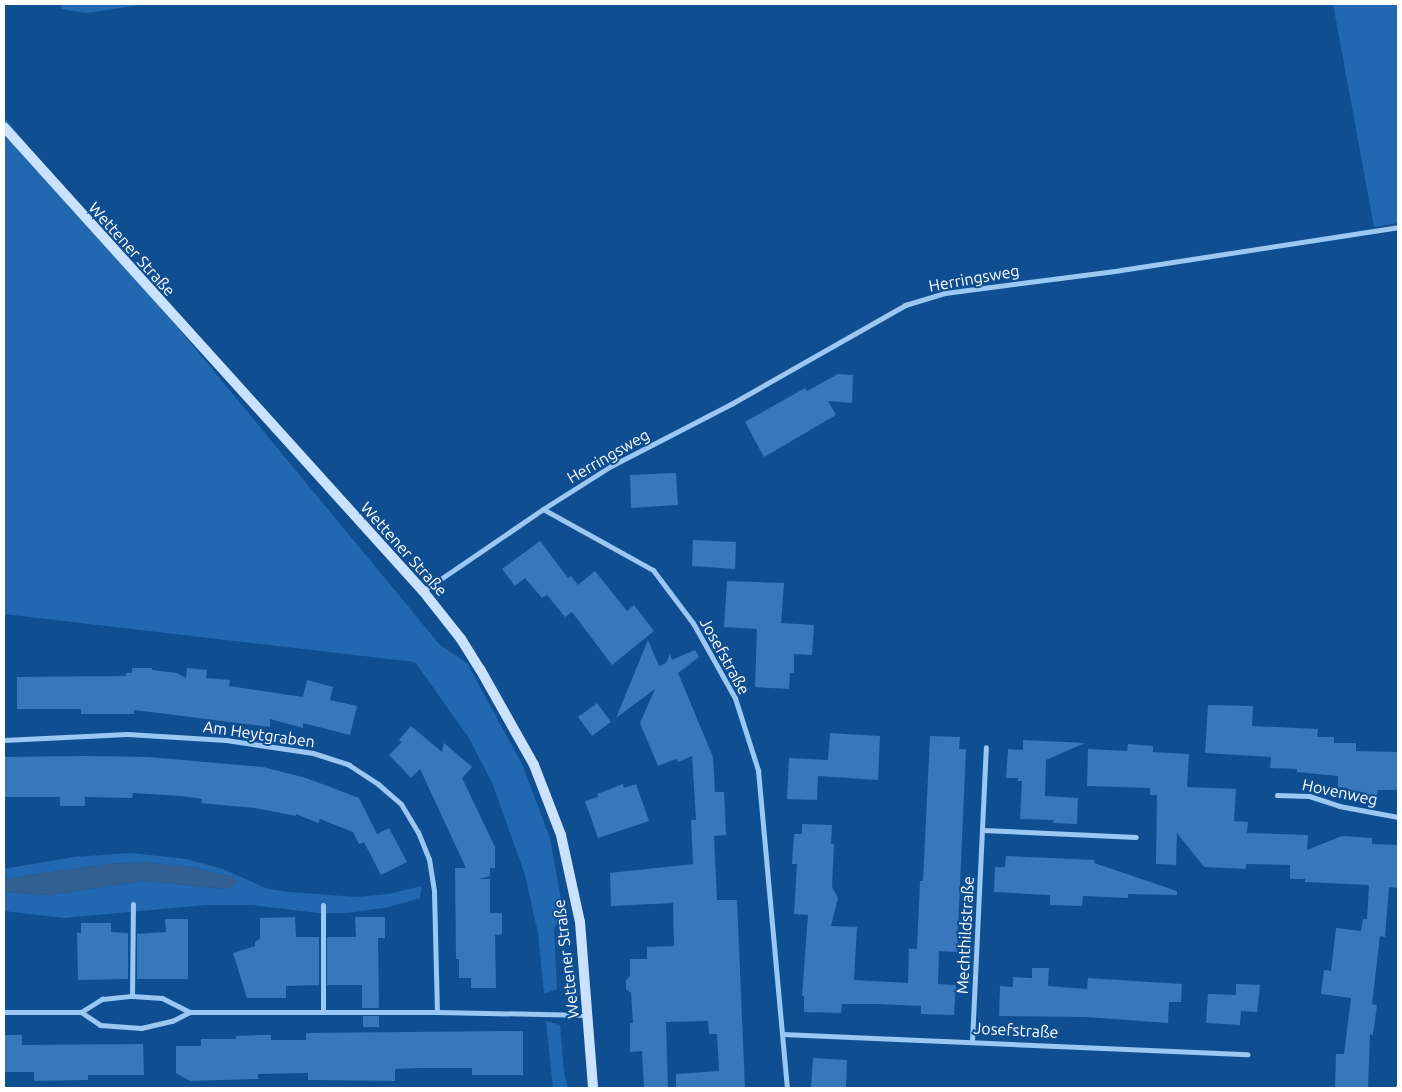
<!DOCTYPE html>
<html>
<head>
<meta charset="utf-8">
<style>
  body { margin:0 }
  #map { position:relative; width:1402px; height:1092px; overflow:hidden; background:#104e92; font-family:Ubuntu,sans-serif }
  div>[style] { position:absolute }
  .green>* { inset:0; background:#2168b1 }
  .water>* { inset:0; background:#326092 }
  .building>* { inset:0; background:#3877ba }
  .street>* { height:5px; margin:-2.5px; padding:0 2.5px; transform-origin:2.5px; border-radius:2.5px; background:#9bc7f3 }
  .secondary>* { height:10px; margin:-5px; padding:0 5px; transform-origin:5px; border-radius:5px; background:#cae2fd }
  span { translate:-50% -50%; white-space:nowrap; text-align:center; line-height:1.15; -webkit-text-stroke:4px #104e92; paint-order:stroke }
  .street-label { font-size:16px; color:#fff }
  .frame { position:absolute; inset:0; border:5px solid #fff; pointer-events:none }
</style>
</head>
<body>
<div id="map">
  <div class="green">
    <i style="clip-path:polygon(61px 4px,147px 4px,87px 13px,61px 9px)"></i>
    <i style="clip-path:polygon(1333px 4px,1398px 4px,1398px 223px,1374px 227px)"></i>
    <i style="clip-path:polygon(4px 117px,440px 645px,467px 663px,522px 764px,550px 838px,564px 916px,554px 928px,557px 989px,544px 994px,538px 933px,525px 875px,493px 785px,469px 738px,415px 662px,4px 614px)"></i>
    <i style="clip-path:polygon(131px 853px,186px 859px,223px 869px,268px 889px,289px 892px,356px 897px,389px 894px,422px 886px,420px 898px,389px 907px,348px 913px,318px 913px,251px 905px,206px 905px,64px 918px,4px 911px,4px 892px,49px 895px,143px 881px,227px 889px,234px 877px,191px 867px,144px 862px,107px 864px,4px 879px,4px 869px,74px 857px)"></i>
    <i style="clip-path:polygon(546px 1021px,560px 1025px,564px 1072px,568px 1088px,553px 1088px)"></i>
  </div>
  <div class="water">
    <i style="clip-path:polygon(144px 862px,191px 867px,234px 877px,238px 883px,227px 889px,143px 881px,49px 895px,4px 892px,4px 879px,107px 864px)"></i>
  </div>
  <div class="building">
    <i style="clip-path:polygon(838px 374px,853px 375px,852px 403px,828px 401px,836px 415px,764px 457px,745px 422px,805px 388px,807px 391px)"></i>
    <i style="clip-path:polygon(676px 473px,678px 505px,631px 508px,630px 475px)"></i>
    <i style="clip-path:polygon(693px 540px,736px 542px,735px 569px,692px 566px)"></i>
    <i style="clip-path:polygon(540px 541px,568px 578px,571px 576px,578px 585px,595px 571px,627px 611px,634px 605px,654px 631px,612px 665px,572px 612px,565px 617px,547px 595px,542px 598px,525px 578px,515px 586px,502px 569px)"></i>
    <i style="clip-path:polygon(727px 581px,784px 583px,781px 623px,814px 625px,812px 655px,794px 654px,794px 673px,790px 673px,789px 689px,755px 687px,757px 629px,724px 627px)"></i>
    <i style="clip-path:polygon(648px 640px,659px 666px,666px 663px,670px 654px,672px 660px,695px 650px,699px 657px,678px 673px,713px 757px,715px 792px,724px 792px,726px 835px,714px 836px,717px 900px,737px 900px,745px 1088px,676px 1088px,676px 1074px,719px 1071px,717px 1034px,709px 1034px,708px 1021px,666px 1022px,668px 1088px,644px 1088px,642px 1051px,630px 1052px,630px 1023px,633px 1023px,631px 993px,626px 989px,626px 980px,630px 976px,630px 959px,647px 959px,647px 947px,674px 946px,673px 903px,611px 906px,610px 873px,693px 864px,691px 820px,696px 820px,692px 756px,678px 762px,676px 759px,658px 766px,640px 723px,655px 689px,616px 718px)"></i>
    <i style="clip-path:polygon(132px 668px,152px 668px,152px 670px,177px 673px,186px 678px,187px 668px,207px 670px,206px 678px,230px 680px,229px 686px,303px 697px,307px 680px,333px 687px,330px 700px,357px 706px,350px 735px,303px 723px,303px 728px,270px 719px,270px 727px,134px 710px,134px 714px,81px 714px,81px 709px,17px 709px,17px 677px,126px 676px,126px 673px,132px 673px)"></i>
    <i style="clip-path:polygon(597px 703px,611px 722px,592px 736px,578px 717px)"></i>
    <i style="clip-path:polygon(1208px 705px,1253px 706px,1252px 726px,1318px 729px,1317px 737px,1334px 737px,1334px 743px,1356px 743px,1356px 751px,1398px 752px,1398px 790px,1378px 790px,1377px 795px,1347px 793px,1348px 788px,1338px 787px,1338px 776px,1297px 772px,1297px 769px,1270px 768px,1271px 757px,1205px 753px)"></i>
    <i style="clip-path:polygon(411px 726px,442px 752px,444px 743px,472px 767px,462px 778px,495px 847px,495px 868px,490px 868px,490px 876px,479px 879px,490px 879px,490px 913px,502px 913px,502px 934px,495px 935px,496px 988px,471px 988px,471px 978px,459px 978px,459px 959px,456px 959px,455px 868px,466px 868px,420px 769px,411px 778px,389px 755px,402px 742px,399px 740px)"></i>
    <i style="clip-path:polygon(830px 733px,880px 736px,878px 780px,818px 776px,817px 800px,787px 799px,789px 758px,828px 760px)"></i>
    <i style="clip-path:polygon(930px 736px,960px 737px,959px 749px,966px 749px,957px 952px,939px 951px,938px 984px,956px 985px,954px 1015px,921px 1014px,921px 1006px,879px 1004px,842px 1004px,841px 1013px,804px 1012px,804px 996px,802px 996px,808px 915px,794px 914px,797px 864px,792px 864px,794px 834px,802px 834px,802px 824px,832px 825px,831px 844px,834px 844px,832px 887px,838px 898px,831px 926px,857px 927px,854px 980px,908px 983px,909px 949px,917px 949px,920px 881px,923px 881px)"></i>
    <i style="clip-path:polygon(1023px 740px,1085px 743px,1046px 760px,1045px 796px,1078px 798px,1077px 824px,1053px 823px,1054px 820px,1020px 819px,1022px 781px,1018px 781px,1018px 778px,1006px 778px,1008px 749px,1023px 750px)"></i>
    <i style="clip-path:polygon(1128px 744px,1153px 746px,1153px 752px,1189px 754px,1187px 787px,1236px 789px,1234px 821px,1248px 822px,1247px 833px,1308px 835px,1307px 850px,1342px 836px,1372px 838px,1372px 844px,1398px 845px,1398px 888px,1389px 887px,1385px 937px,1380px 936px,1372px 1004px,1377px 1005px,1373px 1035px,1370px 1034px,1368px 1088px,1335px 1088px,1336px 1054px,1344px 1054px,1351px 998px,1321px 994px,1324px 970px,1331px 971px,1336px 928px,1361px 931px,1363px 919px,1367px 919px,1369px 885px,1305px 882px,1305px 879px,1290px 879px,1290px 865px,1246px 864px,1246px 869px,1204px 867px,1177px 833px,1176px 865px,1156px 864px,1157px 795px,1150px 795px,1150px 788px,1087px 786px,1088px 749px,1127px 751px)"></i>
    <i style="clip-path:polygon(85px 756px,148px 757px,263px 767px,306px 778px,359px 798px,377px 834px,389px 828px,407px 862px,381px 875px,364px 842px,359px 844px,353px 832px,320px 819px,318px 823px,296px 814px,296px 816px,255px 808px,201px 803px,202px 799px,181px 796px,133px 793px,132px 798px,85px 797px,85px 806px,60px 806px,60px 797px,4px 797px,4px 757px)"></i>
    <i style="clip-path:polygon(623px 784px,624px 788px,636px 784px,649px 821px,598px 838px,585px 801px,598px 797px,597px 794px)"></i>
    <i style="clip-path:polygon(1006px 856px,1095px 860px,1094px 863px,1177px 891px,1177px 895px,1128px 894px,1128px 898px,1083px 896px,1082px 906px,1050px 905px,1050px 895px,994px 892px,995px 867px,1005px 867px)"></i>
    <i style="clip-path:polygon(295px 917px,296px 937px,319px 937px,319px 985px,286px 986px,286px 998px,247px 998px,233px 953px,255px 946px,255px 942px,260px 939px,260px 918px)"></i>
    <i style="clip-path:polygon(355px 917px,385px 917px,385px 938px,378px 938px,379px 1008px,362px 1008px,362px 985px,327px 985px,327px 937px,356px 937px)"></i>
    <i style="clip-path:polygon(165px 919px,188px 919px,188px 979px,137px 979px,137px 934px,166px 932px)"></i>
    <i style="clip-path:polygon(81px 923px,111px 923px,111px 932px,128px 933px,128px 979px,78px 980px,77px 933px,81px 933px)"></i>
    <i style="clip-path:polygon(1032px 968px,1049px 968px,1048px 986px,1087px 989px,1088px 978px,1182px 984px,1181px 1002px,1169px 1002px,1168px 1023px,1086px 1017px,999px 1016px,1000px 986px,1013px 987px,1013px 977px,1032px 978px)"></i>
    <i style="clip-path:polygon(1236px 984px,1260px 985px,1257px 1012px,1241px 1011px,1240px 1025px,1206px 1023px,1208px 994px,1236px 995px)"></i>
    <i style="clip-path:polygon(363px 1016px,379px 1016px,379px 1027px,363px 1027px)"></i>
    <i style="clip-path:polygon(523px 1031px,523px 1075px,472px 1075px,472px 1068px,419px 1068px,395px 1069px,395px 1081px,308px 1080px,308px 1073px,258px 1074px,258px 1079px,190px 1081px,176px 1073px,176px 1046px,201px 1046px,201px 1039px,236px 1039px,236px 1036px,260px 1035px,271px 1035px,271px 1040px,306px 1040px,306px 1033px)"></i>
    <i style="clip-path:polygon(4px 1035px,22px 1035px,22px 1045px,143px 1044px,144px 1075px,88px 1075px,88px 1080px,34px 1081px,34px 1072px,4px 1072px)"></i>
    <i style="clip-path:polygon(813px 1058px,847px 1060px,846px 1088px,811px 1088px)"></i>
  </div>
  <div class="street">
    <i style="left:543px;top:509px;width:126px;rotate:29deg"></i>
    <i style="left:653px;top:570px;width:66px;rotate:53deg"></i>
    <i style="left:693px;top:623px;width:86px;rotate:60.8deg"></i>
    <i style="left:735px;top:698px;width:76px;rotate:72.3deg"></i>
    <i style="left:758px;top:770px;width:319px;rotate:84.8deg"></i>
    <i style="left:423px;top:591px;width:145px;rotate:-34.3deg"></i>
    <i style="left:543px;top:509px;width:80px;rotate:-32.3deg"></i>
    <i style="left:611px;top:466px;width:135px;rotate:-27.3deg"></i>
    <i style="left:731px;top:404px;width:200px;rotate:-29.6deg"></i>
    <i style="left:905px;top:305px;width:42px;rotate:-16.7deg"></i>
    <i style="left:945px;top:293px;width:177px;rotate:-7.4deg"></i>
    <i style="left:1121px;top:270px;width:280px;rotate:-8.8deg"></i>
    <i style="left:4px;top:740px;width:123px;rotate:-2.8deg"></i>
    <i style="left:127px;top:734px;width:99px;rotate:3.5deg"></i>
    <i style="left:226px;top:740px;width:88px;rotate:8.5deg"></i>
    <i style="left:313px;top:753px;width:38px;rotate:18deg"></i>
    <i style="left:349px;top:765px;width:35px;rotate:33deg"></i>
    <i style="left:378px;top:784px;width:30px;rotate:41deg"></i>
    <i style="left:401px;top:804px;width:33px;rotate:59deg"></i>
    <i style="left:418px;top:832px;width:29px;rotate:68deg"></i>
    <i style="left:429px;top:859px;width:32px;rotate:81deg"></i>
    <i style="left:434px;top:891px;width:121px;rotate:88.6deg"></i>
    <i style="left:437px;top:1012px;width:151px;rotate:1.1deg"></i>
    <i style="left:1277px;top:795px;width:32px;rotate:2deg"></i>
    <i style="left:1309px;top:796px;width:32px;rotate:18deg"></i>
    <i style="left:1339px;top:806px;width:60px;rotate:10.6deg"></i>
    <i style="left:982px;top:830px;width:154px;rotate:2.6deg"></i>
    <i style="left:323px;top:905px;width:107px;rotate:90deg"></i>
    <i style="left:132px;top:996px;width:92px;rotate:-89.4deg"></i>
    <i style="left:4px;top:1012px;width:77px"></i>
    <i style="left:81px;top:1012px;width:25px;rotate:-32deg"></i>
    <i style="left:102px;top:999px;width:30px;rotate:-6deg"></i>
    <i style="left:132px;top:996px;width:30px;rotate:4deg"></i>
    <i style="left:162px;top:998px;width:31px;rotate:27deg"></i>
    <i style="left:81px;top:1012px;width:23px;rotate:34deg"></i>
    <i style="left:100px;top:1025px;width:41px;rotate:4.2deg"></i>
    <i style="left:141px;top:1028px;width:32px;rotate:-13deg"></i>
    <i style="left:172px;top:1021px;width:20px;rotate:-27deg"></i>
    <i style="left:190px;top:1012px;width:247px"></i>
    <i style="left:782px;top:1034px;width:466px;rotate:2.5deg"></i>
    <i style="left:972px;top:1041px;width:294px;rotate:-87.3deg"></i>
    <i style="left:1398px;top:1088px;width:1px;rotate:-90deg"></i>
  </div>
  <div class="secondary">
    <i style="left:4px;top:127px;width:625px;rotate:47.92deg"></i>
    <i style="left:423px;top:591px;width:61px;rotate:51.6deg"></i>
    <i style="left:461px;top:639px;width:36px;rotate:58deg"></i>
    <i style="left:480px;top:669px;width:110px;rotate:60.6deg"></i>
    <i style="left:534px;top:765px;width:75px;rotate:68.9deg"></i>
    <i style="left:561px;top:835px;width:89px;rotate:77.7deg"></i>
    <i style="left:580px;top:922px;width:167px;rotate:85.5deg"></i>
  </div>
  <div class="street-label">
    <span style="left:132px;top:249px;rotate:48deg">Wettener Straße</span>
    <span style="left:974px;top:278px;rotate:-10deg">Herringsweg</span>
    <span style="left:608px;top:456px;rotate:-30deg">Herringsweg</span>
    <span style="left:404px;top:549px;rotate:48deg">Wettener Straße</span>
    <span style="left:725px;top:656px;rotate:61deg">Josefstraße</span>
    <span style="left:259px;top:734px;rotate:8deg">Am Heytgraben</span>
    <span style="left:1340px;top:792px;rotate:12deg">Hovenweg</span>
    <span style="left:965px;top:935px;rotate:-87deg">Mechthildstraße</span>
    <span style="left:566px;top:959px;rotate:-97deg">Wettener Straße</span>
    <span style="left:1016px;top:1030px;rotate:3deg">Josefstraße</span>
  </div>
  <div class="frame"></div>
</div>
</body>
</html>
